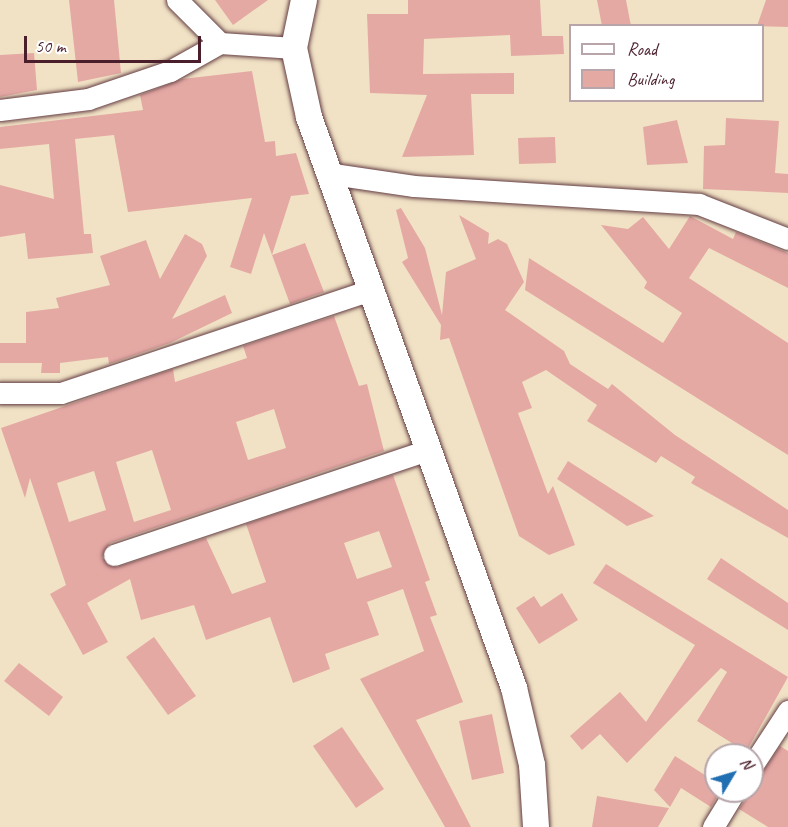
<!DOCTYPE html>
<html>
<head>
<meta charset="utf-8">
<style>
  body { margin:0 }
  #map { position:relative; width:788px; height:827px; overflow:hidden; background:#f1e2c5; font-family:Caveat,sans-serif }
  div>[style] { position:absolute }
  .building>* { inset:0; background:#e5a9a4 }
  .roads { filter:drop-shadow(0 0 2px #633c42) drop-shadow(0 0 2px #633c42) }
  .minor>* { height:21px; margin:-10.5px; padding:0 10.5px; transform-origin:10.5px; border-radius:10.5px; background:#fff }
  .tertiary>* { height:26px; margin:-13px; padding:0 13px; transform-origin:13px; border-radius:13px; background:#fff }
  span { translate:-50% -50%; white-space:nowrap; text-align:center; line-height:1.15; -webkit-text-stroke:4.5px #fff; paint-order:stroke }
  .legend { position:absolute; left:569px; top:24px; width:195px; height:78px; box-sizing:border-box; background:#fff; border:2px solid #b7a5aa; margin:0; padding:8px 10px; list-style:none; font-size:18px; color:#4a1f2b }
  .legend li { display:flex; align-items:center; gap:12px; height:30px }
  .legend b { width:30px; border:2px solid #b7a5aa }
  .north { position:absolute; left:704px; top:743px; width:60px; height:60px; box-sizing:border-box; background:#fff; border:2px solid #b7a5aa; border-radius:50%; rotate:52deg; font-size:16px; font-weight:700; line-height:24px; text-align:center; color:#4a1f2b }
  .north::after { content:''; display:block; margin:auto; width:21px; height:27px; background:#1f6fb2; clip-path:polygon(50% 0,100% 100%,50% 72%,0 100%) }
  .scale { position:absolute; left:24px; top:36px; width:177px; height:27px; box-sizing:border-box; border:3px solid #4a1f2b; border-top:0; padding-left:8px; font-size:18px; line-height:21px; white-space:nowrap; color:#4a1f2b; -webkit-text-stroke:4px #fff; paint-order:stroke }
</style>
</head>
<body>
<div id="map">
  <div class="building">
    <i style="clip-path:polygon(69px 0,114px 0,121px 73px,78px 82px)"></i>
    <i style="clip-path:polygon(215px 0,268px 0,233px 25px)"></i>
    <i style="clip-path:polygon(408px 0,540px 0,542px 36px,563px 36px,564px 54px,511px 56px,510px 35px,424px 39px,423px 74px,514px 73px,514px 94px,471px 94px,474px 155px,402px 157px,427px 95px,370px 93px,367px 14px,408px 14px)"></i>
    <i style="clip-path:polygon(597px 0,626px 0,631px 26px,602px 26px)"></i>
    <i style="clip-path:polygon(766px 0,788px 0,788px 27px,757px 26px)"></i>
    <i style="clip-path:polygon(34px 53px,37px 90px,0 97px,0 55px)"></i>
    <i style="clip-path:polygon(252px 71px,265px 142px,275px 141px,276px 156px,296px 153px,309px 194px,291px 196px,272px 255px,305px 243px,324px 292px,290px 304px,264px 233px,251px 274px,230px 267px,252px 198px,128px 212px,114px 135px,75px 139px,84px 234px,91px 234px,93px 253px,28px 259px,25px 233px,0 237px,0 185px,54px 199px,49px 144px,0 149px,0 127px,143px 110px,140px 95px,182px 79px)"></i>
    <i style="clip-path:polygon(726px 118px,779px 121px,775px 173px,788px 174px,788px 193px,703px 189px,704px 146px,725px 145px)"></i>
    <i style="clip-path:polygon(677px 120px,688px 163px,647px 165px,643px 127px)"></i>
    <i style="clip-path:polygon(555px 137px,556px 163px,519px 164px,518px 138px)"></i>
    <i style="clip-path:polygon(401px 208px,425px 248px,442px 315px,446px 272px,476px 259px,459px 215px,489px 233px,488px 244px,498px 239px,507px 244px,524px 282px,505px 310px,564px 351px,570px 364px,608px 389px,612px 384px,675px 435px,788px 510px,788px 538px,691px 483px,695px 477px,661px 456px,656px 463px,587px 421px,597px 405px,546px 370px,522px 382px,532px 408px,518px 413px,548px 494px,553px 486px,575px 545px,549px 555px,519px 536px,449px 338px,440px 340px,441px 325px,402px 262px,408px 258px,396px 210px)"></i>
    <i style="clip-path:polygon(690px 216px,733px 239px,736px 232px,788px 253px,788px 288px,709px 248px,689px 278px,788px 343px,788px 455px,525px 290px,529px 258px,663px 343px,682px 313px,644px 288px,647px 282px,601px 225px,628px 229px,643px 217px,669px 249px)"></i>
    <i style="clip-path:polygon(185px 234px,202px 244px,207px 256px,172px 319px,225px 295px,232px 313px,170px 343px,109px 364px,108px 357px,60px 363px,60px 373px,41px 373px,42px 363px,0 363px,0 343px,26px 343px,26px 312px,59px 308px,56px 298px,110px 285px,100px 256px,146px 240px,160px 279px)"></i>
    <i style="clip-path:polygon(evenodd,334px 316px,359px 386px,367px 384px,384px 451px,110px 543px,102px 558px,117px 567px,206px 538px,232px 594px,266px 582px,246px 524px,393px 475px,430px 580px,425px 582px,437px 615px,430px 617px,463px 702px,416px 720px,471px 827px,445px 827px,360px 679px,424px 651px,403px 589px,367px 602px,379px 635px,325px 654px,330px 669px,293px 683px,270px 617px,206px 640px,194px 605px,141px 620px,130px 579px,87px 603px,108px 642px,83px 655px,50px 594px,66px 585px,30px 478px,25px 498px,1px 428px,173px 369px,175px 382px,247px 358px,243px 346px,334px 316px,274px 409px,286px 448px,248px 460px,236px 422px,274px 409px,334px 316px,152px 450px,171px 510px,134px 522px,116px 462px,152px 450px,334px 316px,94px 471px,106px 510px,69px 522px,57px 483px,94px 471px,334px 316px,379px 531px,392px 567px,357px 579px,344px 543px,379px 531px)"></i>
    <i style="clip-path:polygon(568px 461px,654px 516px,627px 526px,557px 479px)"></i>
    <i style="clip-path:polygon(721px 558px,788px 603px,788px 630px,707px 579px)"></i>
    <i style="clip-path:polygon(606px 564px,788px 677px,746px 752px,697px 721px,727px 672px,721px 668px,627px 763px,600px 734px,582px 750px,570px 736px,620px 692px,646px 722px,695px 645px,593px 583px)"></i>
    <i style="clip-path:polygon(562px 593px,578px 620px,539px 644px,516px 608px,534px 596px,541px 607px)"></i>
    <i style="clip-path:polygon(154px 637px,196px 696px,168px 715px,126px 657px)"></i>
    <i style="clip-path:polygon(19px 663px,63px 697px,49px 716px,4px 681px)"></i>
    <i style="clip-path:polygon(492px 714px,504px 773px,472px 780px,459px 721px)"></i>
    <i style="clip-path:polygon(342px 727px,384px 789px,356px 808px,313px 746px)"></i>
    <i style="clip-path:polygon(780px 746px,788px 751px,788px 827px,768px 827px,739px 809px,752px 791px,752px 779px,762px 773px)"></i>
    <i style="clip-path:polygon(675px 756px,716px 782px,720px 791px,711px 807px,681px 788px,670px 807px,654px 790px)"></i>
    <i style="clip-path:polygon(597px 796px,649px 805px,669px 808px,658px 827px,592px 827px)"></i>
  </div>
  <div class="roads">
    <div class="minor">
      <i style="left:177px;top:0;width:61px;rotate:45deg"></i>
      <i style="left:220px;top:43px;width:74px;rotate:3.9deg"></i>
      <i style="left:0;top:110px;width:89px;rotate:-7.1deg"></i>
      <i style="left:88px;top:99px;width:87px;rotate:-18.9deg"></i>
      <i style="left:170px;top:71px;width:57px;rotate:-29.2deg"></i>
      <i style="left:326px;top:173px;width:89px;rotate:8.4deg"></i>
      <i style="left:414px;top:186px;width:286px;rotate:3.6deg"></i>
      <i style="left:699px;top:204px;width:96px;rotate:21.5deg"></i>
      <i style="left:0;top:393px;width:61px"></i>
      <i style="left:61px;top:393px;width:327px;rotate:-18.4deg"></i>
      <i style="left:114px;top:555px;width:331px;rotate:-18.5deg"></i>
      <i style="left:752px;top:766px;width:66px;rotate:-56.8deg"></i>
      <i style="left:713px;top:827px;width:42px;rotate:-58.6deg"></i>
    </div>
    <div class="tertiary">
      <i style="left:304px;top:0;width:49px;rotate:101.8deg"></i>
      <i style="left:294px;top:48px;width:71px;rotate:77.7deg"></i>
      <i style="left:309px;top:117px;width:607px;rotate:70.25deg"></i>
      <i style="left:514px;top:688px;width:79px;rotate:76.8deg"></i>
      <i style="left:532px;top:765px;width:62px;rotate:86.3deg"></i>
    </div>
  </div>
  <ul class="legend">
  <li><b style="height:8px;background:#fff"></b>Road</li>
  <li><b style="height:16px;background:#e5a9a4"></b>Building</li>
  </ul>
  <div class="north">N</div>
  <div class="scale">50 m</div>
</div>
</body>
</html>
